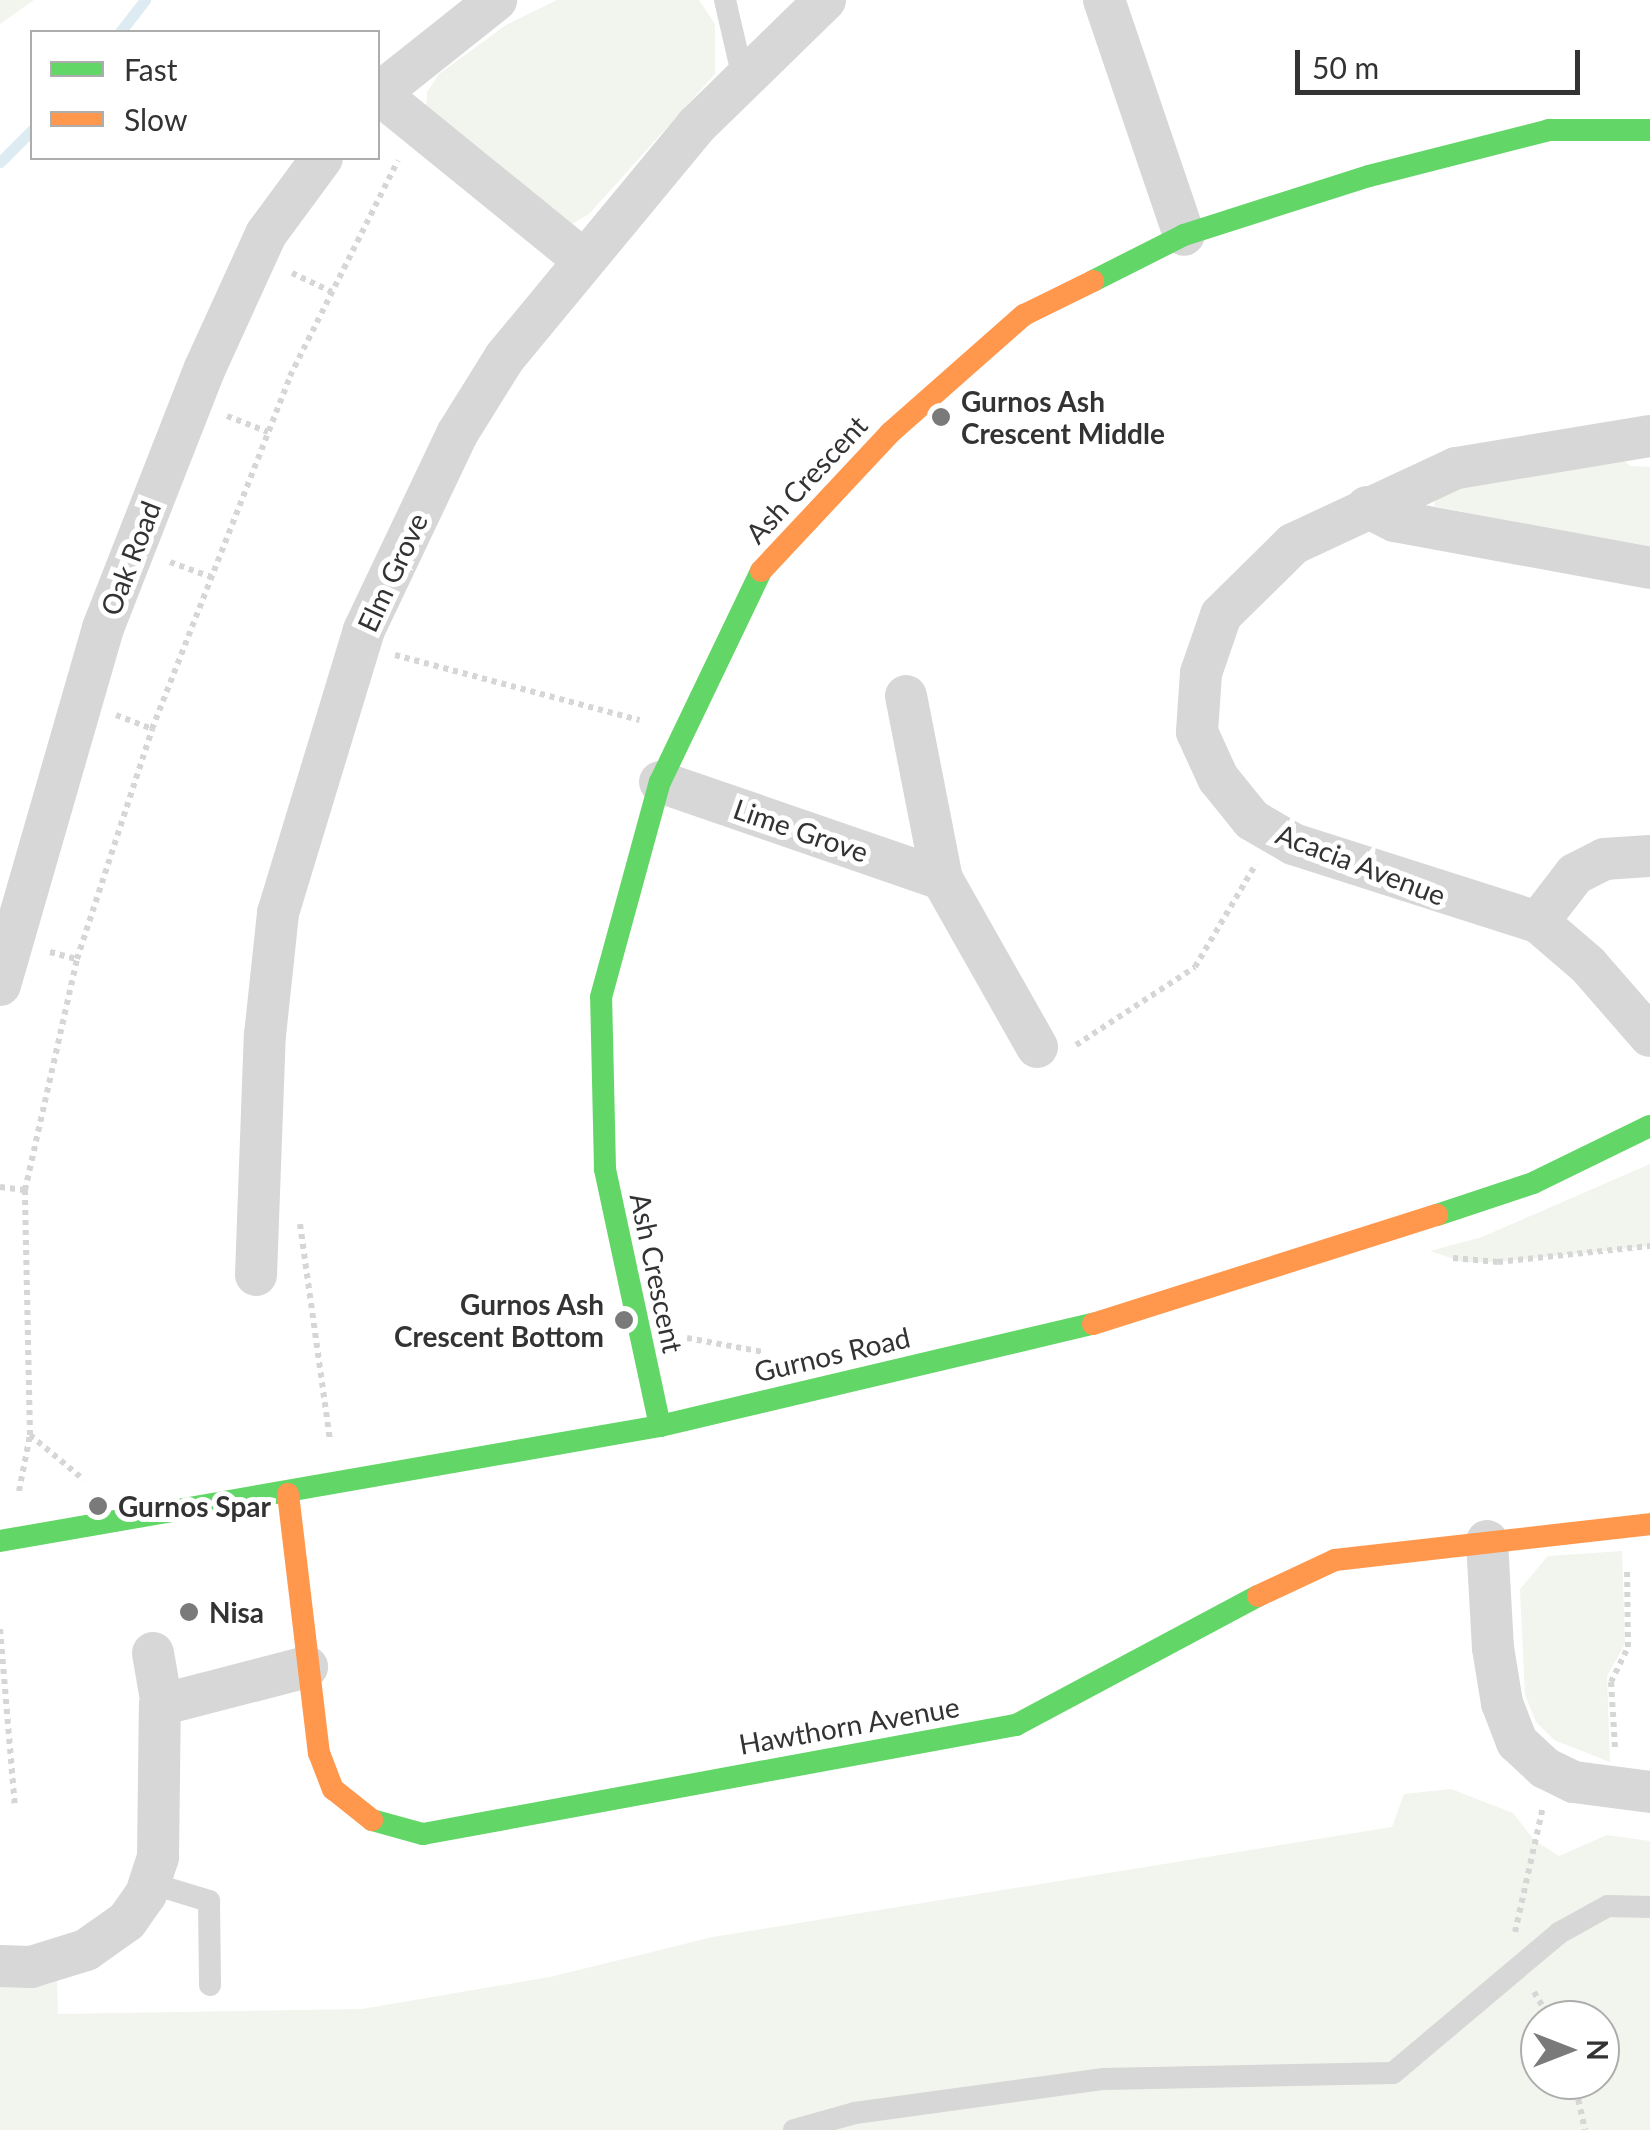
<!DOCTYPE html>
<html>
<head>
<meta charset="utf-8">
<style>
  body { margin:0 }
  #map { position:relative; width:1650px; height:2130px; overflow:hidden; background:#fff; font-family:Lato,sans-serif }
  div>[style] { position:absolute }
  .green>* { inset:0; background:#f1f5ed }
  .stream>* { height:11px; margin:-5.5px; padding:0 5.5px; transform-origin:5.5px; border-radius:5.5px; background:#ddebf3 }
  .path>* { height:6px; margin-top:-3px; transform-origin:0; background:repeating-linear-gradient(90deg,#d6d6d6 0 5px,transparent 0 10px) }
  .lane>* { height:22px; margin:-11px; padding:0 11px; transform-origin:11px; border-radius:11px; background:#d7d7d7 }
  .street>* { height:42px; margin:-21px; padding:0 21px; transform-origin:21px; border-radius:21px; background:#d7d7d7 }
  .fast>* { height:22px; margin:-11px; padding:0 11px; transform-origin:11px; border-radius:11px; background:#63d668 }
  .slow>* { height:22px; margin:-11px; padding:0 11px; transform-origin:11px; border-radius:11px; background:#ff974d }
  .dots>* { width:28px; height:28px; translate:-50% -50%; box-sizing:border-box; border:5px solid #fff; border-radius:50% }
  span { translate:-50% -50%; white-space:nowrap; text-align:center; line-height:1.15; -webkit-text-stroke:10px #fff; paint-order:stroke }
  .poi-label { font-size:28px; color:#333; font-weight:700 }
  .left { translate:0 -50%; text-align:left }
  .right { translate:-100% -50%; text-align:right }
  .street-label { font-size:28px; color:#333 }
  .legend { position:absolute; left:30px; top:30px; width:350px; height:130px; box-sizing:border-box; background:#fff; border:2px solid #adadad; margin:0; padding:12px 18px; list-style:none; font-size:30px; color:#333 }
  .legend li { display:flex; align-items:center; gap:20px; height:50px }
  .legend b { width:50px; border:2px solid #adadad }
  .north { position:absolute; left:1520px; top:2000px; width:100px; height:100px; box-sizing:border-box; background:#fff; border:2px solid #adadad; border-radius:50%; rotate:90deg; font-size:28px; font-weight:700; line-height:40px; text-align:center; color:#333 }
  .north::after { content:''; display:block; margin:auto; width:35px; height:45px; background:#7a7a7a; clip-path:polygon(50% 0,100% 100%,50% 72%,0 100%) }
  .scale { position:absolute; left:1295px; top:50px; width:285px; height:45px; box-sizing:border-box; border:5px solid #333; border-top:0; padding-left:12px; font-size:30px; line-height:35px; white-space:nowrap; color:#333; -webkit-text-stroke:8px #fff; paint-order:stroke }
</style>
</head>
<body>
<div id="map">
  <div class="green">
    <i style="clip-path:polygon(0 0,34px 0,0 24px)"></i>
    <i style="clip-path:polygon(557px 0,699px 0,715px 24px,715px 74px,589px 214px,570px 225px,426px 111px,427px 92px,439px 74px,506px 25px)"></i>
    <i style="clip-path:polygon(1619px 455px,1630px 466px,1650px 467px,1650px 549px,1434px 506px,1437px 493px)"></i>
    <i style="clip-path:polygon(1650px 1164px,1650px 1246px,1498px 1262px,1463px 1262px,1430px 1251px,1482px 1237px)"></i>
    <i style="clip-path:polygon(1622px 1551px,1625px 1644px,1607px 1676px,1610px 1762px,1554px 1740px,1536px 1722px,1525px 1695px,1520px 1589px,1548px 1556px)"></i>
    <i style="clip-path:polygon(evenodd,1451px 1789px,1513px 1813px,1534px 1840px,1559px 1856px,1607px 1835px,1650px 1841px,1650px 2130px,0 2130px,0 1983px,57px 1977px,58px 2014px,362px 2009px,550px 1977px,713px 1937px,1392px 1827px,1404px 1794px,1451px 1789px,1540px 2020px,1600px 2020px,1600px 2080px,1540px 2080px,1540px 2020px)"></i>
  </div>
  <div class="stream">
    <i style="left:120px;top:32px;width:41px;rotate:-52deg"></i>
    <i style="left:0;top:162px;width:45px;rotate:-45deg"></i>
  </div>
  <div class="path">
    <i style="left:292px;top:273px;width:44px;rotate:25.4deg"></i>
    <i style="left:227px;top:416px;width:44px;rotate:21.3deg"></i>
    <i style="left:170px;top:562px;width:44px;rotate:20.1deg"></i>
    <i style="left:395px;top:655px;width:253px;rotate:14.9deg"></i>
    <i style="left:116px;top:715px;width:39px;rotate:21deg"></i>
    <i style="left:50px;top:952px;width:28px;rotate:15deg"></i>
    <i style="left:1076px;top:1045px;width:142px;rotate:-33.2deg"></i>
    <i style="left:1195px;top:967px;width:120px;rotate:-59.4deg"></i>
    <i style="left:0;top:1187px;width:25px;rotate:7deg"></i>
    <i style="left:300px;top:1224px;width:217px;rotate:82.1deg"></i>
    <i style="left:1453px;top:1258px;width:45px;rotate:5.1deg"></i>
    <i style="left:1498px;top:1262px;width:153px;rotate:-6deg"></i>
    <i style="left:687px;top:1338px;width:77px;rotate:10.4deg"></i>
    <i style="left:30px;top:1435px;width:245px;rotate:-91.2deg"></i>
    <i style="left:25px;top:1190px;width:237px;rotate:-77.3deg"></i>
    <i style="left:77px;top:959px;width:242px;rotate:-71.9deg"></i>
    <i style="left:152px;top:729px;width:379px;rotate:-68.6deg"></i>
    <i style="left:290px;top:376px;width:241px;rotate:-63.4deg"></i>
    <i style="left:19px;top:1491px;width:57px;rotate:-78.9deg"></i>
    <i style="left:30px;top:1435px;width:70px;rotate:39.8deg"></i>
    <i style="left:0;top:1629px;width:179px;rotate:85.2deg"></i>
    <i style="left:1615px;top:1747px;width:65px;rotate:-93.5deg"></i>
    <i style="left:1611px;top:1682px;width:39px;rotate:-64deg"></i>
    <i style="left:1628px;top:1647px;width:78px;rotate:-90.7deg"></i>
    <i style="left:1515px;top:1932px;width:128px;rotate:-77.4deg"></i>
    <i style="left:1534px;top:1992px;width:33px;rotate:59deg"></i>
    <i style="left:1574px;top:2080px;width:51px;rotate:77.6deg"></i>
  </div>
  <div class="lane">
    <i style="left:725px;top:0;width:84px;rotate:77deg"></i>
    <i style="left:150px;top:1883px;width:62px;rotate:17deg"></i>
    <i style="left:209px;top:1901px;width:84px;rotate:89.3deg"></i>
    <i style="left:794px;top:2130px;width:63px;rotate:-15.6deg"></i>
    <i style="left:855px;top:2113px;width:251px;rotate:-7.8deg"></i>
    <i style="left:1104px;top:2079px;width:289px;rotate:-1.2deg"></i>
    <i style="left:1393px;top:2073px;width:217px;rotate:-40.1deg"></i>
    <i style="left:1559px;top:1933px;width:56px;rotate:-28.9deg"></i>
    <i style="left:1608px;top:1906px;width:42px;rotate:1.4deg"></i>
  </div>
  <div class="street">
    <i style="left:1104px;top:0;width:248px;rotate:71.2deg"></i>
    <i style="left:378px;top:93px;width:263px;rotate:39.1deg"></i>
    <i style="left:378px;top:94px;width:151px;rotate:-38.5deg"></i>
    <i style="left:1650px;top:436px;width:197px;rotate:170.6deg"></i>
    <i style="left:1456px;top:468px;width:180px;rotate:155deg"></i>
    <i style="left:1293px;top:544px;width:101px;rotate:135.4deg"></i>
    <i style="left:1221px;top:615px;width:61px;rotate:109deg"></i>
    <i style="left:1201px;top:673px;width:59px;rotate:93.9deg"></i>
    <i style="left:1197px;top:732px;width:51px;rotate:65.5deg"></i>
    <i style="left:1218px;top:778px;width:54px;rotate:51deg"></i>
    <i style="left:1252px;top:820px;width:48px;rotate:30.3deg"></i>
    <i style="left:1293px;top:844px;width:257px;rotate:17.7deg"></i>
    <i style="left:1538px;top:922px;width:66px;rotate:40.7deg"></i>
    <i style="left:1588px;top:965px;width:94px;rotate:48.9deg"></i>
    <i style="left:1367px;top:507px;width:31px;rotate:27deg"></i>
    <i style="left:1395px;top:521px;width:259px;rotate:10.4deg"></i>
    <i style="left:906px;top:696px;width:187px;rotate:78.9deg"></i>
    <i style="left:942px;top:879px;width:193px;rotate:60.5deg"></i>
    <i style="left:660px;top:782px;width:298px;rotate:19deg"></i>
    <i style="left:1538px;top:922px;width:61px;rotate:-52.4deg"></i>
    <i style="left:1575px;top:874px;width:33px;rotate:-27deg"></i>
    <i style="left:1604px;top:859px;width:46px;rotate:-3.7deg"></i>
    <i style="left:0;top:985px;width:372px;rotate:-73.9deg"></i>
    <i style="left:103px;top:628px;width:279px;rotate:-68.6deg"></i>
    <i style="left:205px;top:368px;width:147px;rotate:-65.5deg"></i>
    <i style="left:266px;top:234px;width:94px;rotate:-53.6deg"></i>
    <i style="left:256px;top:1275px;width:240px;rotate:-87.9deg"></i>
    <i style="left:265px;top:1035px;width:123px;rotate:-83.9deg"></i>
    <i style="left:278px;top:913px;width:296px;rotate:-73.1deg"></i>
    <i style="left:364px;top:630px;width:217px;rotate:-64.6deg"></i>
    <i style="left:457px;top:434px;width:91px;rotate:-58.1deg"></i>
    <i style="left:505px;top:357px;width:301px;rotate:-50.4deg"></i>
    <i style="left:697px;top:125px;width:179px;rotate:-44.3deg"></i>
    <i style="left:1487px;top:1541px;width:107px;rotate:86.8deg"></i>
    <i style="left:1493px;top:1648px;width:56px;rotate:80.7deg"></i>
    <i style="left:1502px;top:1703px;width:42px;rotate:69deg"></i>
    <i style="left:1517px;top:1742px;width:38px;rotate:43deg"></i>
    <i style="left:1545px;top:1768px;width:32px;rotate:26deg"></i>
    <i style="left:1574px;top:1782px;width:77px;rotate:7.5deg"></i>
    <i style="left:153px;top:1653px;width:53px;rotate:80.2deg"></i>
    <i style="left:0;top:1966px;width:31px;rotate:2deg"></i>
    <i style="left:31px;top:1967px;width:58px;rotate:-17.2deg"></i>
    <i style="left:86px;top:1950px;width:50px;rotate:-35.3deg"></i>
    <i style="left:127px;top:1921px;width:33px;rotate:-55deg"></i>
    <i style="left:146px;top:1894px;width:38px;rotate:-72deg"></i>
    <i style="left:158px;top:1858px;width:153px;rotate:-89.3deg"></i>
    <i style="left:160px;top:1705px;width:152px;rotate:-14.5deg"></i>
  </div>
  <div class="fast">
    <i style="left:1093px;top:281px;width:102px;rotate:-26.8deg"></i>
    <i style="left:1184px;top:235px;width:194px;rotate:-17.7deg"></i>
    <i style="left:1369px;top:176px;width:186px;rotate:-14.3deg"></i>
    <i style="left:1549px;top:130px;width:101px"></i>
    <i style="left:1437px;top:1215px;width:101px;rotate:-18.4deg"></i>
    <i style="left:1533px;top:1183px;width:130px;rotate:-26deg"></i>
    <i style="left:660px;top:1426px;width:263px;rotate:-102.1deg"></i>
    <i style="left:605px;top:1169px;width:172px;rotate:-91.3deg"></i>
    <i style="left:601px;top:997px;width:223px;rotate:-74.7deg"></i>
    <i style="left:660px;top:782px;width:234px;rotate:-64.4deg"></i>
    <i style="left:0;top:1541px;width:670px;rotate:-9.88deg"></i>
    <i style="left:660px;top:1426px;width:445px;rotate:-13.3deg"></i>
    <i style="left:372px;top:1820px;width:53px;rotate:15.4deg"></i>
    <i style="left:423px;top:1834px;width:603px;rotate:-10.42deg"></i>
    <i style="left:1016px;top:1725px;width:274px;rotate:-28.1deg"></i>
  </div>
  <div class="slow">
    <i style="left:761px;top:571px;width:189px;rotate:-46.9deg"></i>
    <i style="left:890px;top:433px;width:179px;rotate:-41.4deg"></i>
    <i style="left:1024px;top:315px;width:77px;rotate:-26.2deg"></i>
    <i style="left:1093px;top:1324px;width:361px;rotate:-17.6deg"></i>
    <i style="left:288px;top:1494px;width:261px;rotate:83.2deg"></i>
    <i style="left:319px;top:1753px;width:39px;rotate:69deg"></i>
    <i style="left:333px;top:1789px;width:50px;rotate:38.5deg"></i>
    <i style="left:1258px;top:1596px;width:85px;rotate:-25.1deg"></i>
    <i style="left:1335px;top:1560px;width:317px;rotate:-6.5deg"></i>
  </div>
  <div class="dots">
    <i style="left:941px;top:417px;background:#7a7a7a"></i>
    <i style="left:624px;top:1320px;background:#7a7a7a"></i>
    <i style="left:98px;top:1506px;background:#7a7a7a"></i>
    <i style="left:189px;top:1612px;background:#7a7a7a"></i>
  </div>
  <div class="poi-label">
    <span class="left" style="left:961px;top:417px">Gurnos Ash<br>Crescent Middle</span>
    <span class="right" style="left:604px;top:1320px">Gurnos Ash<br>Crescent Bottom</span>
    <span class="left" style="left:118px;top:1506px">Gurnos Spar</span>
    <span class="left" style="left:209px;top:1612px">Nisa</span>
  </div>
  <div class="street-label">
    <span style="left:806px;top:479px;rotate:-47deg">Ash Crescent</span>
    <span style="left:130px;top:558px;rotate:-69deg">Oak Road</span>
    <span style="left:392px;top:572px;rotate:-65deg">Elm Grove</span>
    <span style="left:801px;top:830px;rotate:19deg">Lime Grove</span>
    <span style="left:1361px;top:864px;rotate:21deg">Acacia Avenue</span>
    <span style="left:657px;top:1273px;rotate:78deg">Ash Crescent</span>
    <span style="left:832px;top:1354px;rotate:-13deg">Gurnos Road</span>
    <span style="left:849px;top:1725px;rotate:-10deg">Hawthorn Avenue</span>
  </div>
  <ul class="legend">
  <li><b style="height:12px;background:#63d668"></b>Fast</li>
  <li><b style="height:12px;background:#ff974d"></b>Slow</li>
  </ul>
  <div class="north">N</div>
  <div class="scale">50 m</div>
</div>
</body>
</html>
